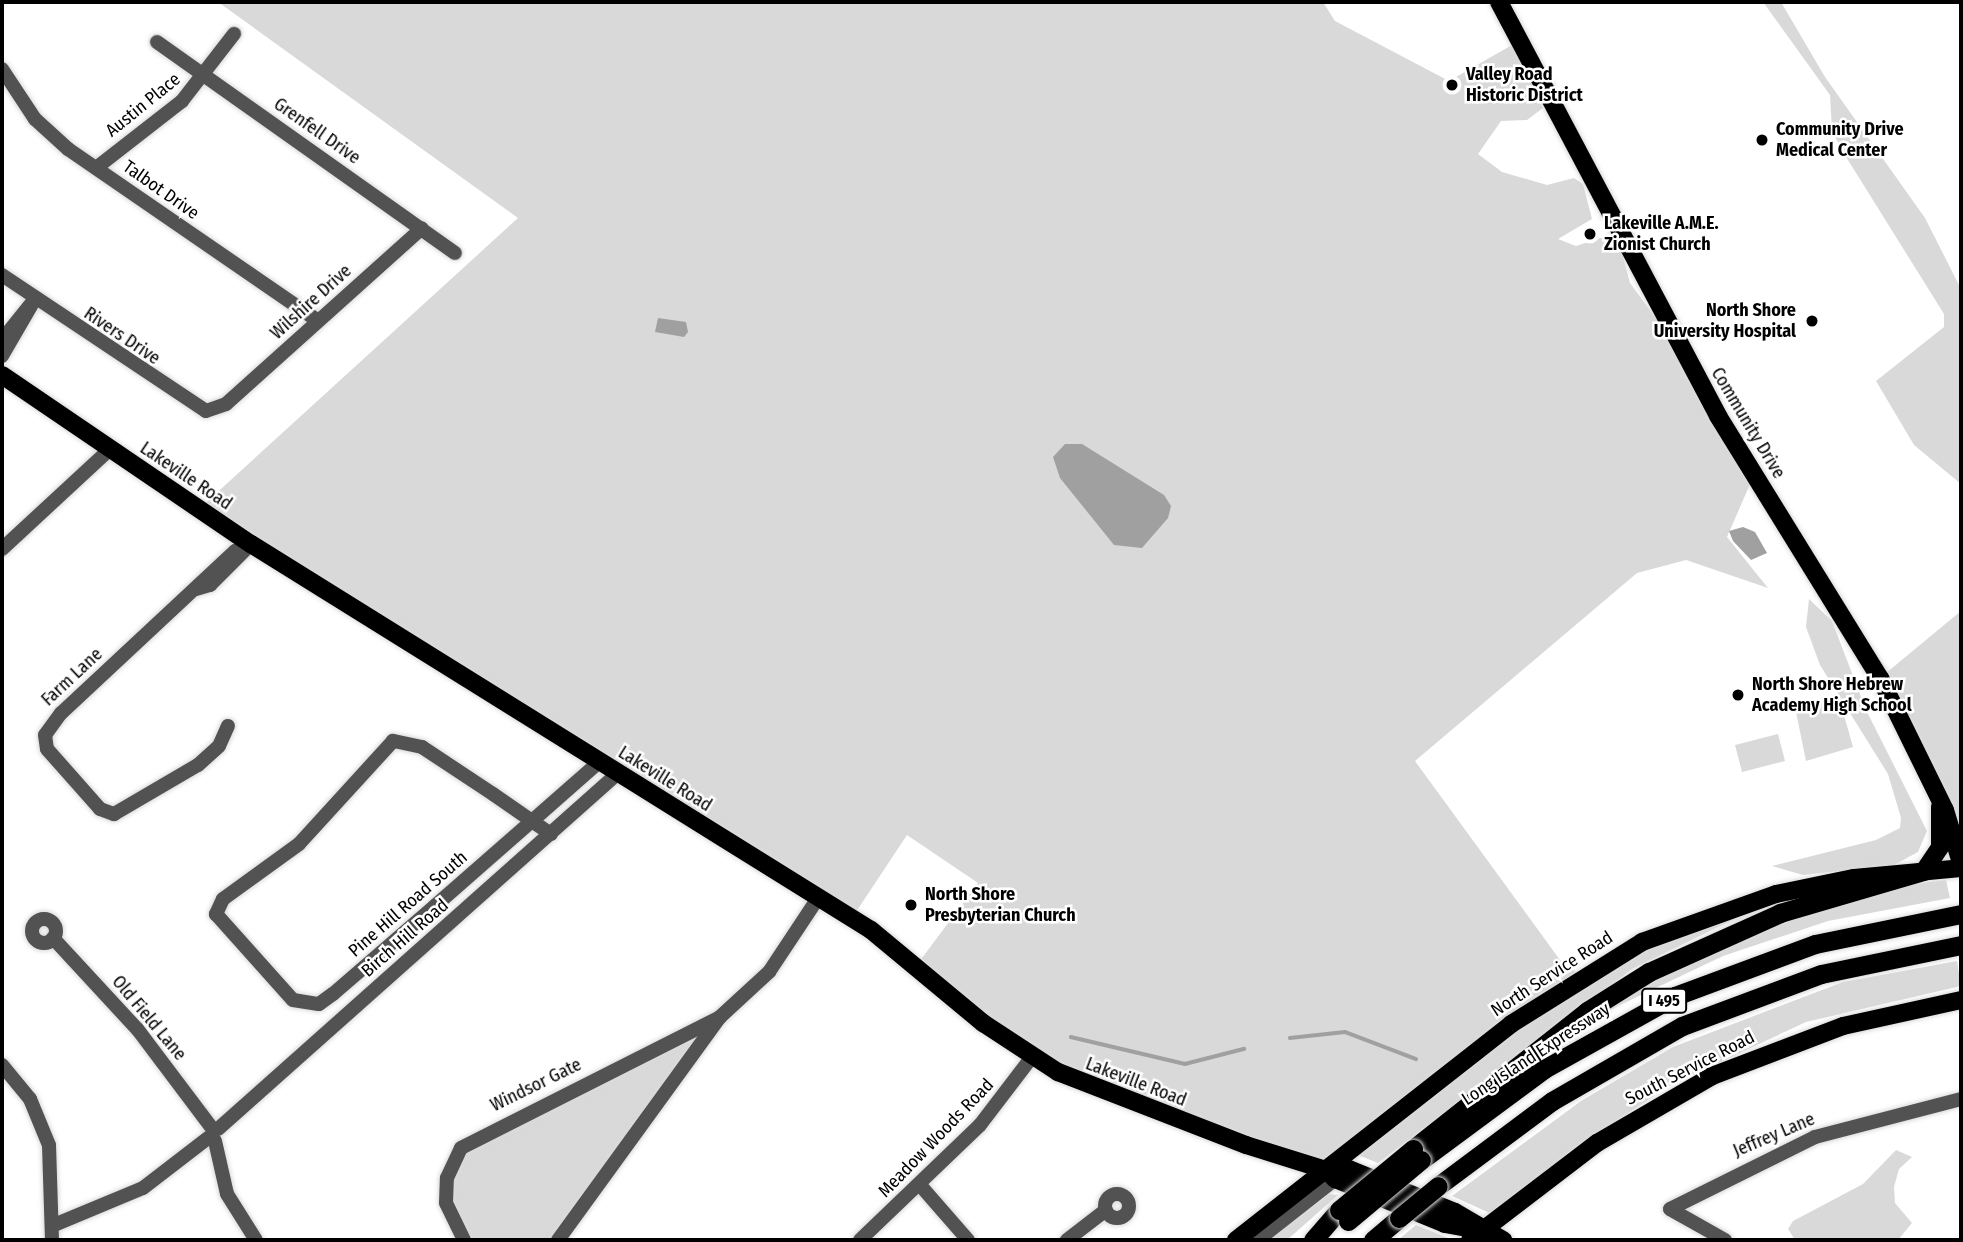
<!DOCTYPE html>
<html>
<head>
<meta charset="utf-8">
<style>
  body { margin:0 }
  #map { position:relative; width:1963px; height:1242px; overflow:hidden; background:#fff; font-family:"Fira Sans Condensed",sans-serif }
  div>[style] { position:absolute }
  .green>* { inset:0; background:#d9d9d9 }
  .water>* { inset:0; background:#a0a0a0 }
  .stream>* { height:3.5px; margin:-1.75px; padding:0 1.75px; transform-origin:1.75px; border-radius:1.75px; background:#a0a0a0 }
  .roads { filter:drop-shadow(0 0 2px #dbdbdb) drop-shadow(0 0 2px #dbdbdb) }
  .minor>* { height:14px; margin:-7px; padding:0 7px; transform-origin:7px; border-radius:7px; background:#525252 }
  .minor>.ring { margin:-7px; padding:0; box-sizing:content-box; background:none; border:14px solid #525252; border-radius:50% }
  .major>* { height:18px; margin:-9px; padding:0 9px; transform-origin:9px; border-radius:9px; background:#000 }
  .highway>* { height:19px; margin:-9.5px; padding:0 9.5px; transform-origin:9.5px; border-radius:9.5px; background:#000 }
  .bridges { filter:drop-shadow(0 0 2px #dbdbdb) drop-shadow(0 0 2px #dbdbdb) }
  .highway-bridge>* { height:19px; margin:-9.5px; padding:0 9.5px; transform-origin:9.5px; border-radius:9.5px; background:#000 }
  .dots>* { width:19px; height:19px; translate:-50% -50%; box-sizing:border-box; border:4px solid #fff; border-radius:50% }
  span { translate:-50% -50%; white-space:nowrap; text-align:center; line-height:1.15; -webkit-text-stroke:5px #fff; paint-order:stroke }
  .shield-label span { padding:2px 5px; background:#fff; border:2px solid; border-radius:5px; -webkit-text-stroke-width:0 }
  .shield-label { font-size:16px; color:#000; font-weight:700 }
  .poi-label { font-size:18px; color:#000; font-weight:700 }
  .left { translate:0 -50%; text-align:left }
  .right { translate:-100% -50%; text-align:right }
  .street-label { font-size:18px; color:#000 }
  .frame { position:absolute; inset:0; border:4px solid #000; pointer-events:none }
</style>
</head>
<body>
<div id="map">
  <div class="green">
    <i style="clip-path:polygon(218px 2px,1323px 2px,1335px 21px,1449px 81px,1512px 45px,1543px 108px,1527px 120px,1501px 121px,1478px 154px,1502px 172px,1547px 185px,1574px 178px,1583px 184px,1592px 219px,1558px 239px,1576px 246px,1600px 238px,1619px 242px,1630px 283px,1688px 362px,1754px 475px,1727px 537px,1768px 588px,1686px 560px,1637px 573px,1415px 761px,1560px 960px,1581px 976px,1326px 1170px,1074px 1082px,916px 966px,978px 883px,907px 835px,852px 918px,199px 509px,518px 218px)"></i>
    <i style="clip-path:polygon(1763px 2px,1781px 2px,1825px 77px,1925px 218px,1961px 289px,1961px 484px,1914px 445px,1876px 381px,1944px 327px,1944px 314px,1843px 152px,1832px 131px,1830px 95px)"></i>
    <i style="clip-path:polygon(1809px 599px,1832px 621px,1866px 710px,1927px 831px,1918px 852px,1894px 865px,1803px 875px,1772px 866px,1876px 840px,1900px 828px,1901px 818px,1888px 774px,1820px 665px,1806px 627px)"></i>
    <i style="clip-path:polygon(1961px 611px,1961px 863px,1880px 678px)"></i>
    <i style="clip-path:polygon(1838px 694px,1853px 747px,1806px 761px,1795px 707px)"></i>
    <i style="clip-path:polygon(1778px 734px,1785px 761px,1742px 772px,1735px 745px)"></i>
    <i style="clip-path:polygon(1946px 880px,1950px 898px,1828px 921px,1723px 956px,1580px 1024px,1707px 946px,1880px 888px)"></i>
    <i style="clip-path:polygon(1755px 909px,1632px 969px,1378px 1163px,1358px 1155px,1515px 1030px,1648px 947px)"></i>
    <i style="clip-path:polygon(1957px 961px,1961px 986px,1806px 1022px,1671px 1085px,1573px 1149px,1492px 1214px,1452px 1196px,1581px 1101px,1673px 1047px,1843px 982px)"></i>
    <i style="clip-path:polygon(720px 1017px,558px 1240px,464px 1240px,446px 1203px,454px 1158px)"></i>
    <i style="clip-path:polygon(1896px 1150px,1912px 1157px,1899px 1169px,1894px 1187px,1895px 1203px,1912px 1223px,1898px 1240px,1795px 1240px,1788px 1229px,1793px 1221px,1863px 1184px)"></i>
    <i style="clip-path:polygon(1329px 1194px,1338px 1195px,1287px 1240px,1268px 1240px)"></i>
    <i style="clip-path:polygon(1416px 1225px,1448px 1238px,1398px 1240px)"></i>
  </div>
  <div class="water">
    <i style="clip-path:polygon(658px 318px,686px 322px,688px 332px,684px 337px,655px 332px)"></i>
    <i style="clip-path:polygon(1065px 444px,1082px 444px,1164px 495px,1171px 506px,1168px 518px,1142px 548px,1114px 545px,1060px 478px,1053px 457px)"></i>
    <i style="clip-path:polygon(1743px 527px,1755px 532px,1767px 553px,1751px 560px,1733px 541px,1729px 531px)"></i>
  </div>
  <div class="stream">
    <i style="left:1071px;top:1037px;width:117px;rotate:13.3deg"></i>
    <i style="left:1185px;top:1064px;width:61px;rotate:-14.3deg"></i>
    <i style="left:1290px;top:1038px;width:55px;rotate:-6.2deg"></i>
    <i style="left:1345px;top:1032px;width:76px;rotate:20.8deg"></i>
  </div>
  <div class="roads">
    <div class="minor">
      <i style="left:157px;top:42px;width:365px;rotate:35.3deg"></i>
      <i style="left:2px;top:69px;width:60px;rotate:56.6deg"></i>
      <i style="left:35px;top:119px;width:45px;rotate:42.3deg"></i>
      <i style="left:68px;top:149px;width:303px;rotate:34.5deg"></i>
      <i style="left:96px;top:168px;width:109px;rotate:-37.9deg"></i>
      <i style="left:182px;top:101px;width:85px;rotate:-52.2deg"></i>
      <i style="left:2px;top:275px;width:245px;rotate:33.7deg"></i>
      <i style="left:206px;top:411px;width:21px;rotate:-19deg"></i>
      <i style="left:226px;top:404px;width:263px;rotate:-41.9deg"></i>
      <i style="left:2px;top:340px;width:53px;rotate:-51.2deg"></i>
      <i style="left:35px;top:299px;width:66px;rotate:120.1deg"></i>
      <i style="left:2px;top:549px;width:146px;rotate:-42.8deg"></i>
      <i style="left:196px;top:589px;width:15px;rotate:-16deg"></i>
      <i style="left:210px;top:585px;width:58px;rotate:-45deg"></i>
      <i style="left:251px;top:544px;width:17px;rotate:156deg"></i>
      <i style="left:235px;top:551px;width:238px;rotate:137deg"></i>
      <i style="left:61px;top:713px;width:27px;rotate:126deg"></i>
      <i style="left:45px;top:735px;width:14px;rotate:82deg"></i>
      <i style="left:47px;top:749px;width:80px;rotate:48.5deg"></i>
      <i style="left:100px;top:809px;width:15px;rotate:20deg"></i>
      <i style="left:114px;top:814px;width:97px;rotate:-30.3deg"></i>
      <i style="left:198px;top:765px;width:28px;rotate:-42deg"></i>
      <i style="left:219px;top:746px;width:22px;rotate:-66deg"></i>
      <i style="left:551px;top:834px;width:23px;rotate:-146deg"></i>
      <i style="left:532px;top:821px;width:47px;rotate:-145.3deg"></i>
      <i style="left:493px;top:794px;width:85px;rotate:-146.5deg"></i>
      <i style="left:422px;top:747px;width:30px;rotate:-168deg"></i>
      <i style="left:393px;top:741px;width:139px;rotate:132.4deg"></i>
      <i style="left:299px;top:844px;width:94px;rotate:144.1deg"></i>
      <i style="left:223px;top:899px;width:17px;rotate:115deg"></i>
      <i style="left:216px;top:914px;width:115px;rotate:48.2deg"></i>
      <i style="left:293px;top:1000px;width:26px;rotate:9deg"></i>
      <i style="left:319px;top:1004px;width:17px;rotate:-36deg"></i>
      <i style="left:333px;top:994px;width:136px;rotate:-40.8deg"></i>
      <i style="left:436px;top:905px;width:128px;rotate:-41.2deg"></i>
      <i style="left:532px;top:821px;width:88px;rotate:-41.3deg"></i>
      <i class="ring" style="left:32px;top:919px;width:10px;height:10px"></i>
      <i style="left:53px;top:938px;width:125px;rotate:47.3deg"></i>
      <i style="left:138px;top:1030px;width:121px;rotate:53deg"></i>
      <i style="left:720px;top:1017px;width:67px;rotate:-42.6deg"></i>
      <i style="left:769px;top:972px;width:89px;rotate:-56.5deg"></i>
      <i style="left:2px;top:1065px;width:44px;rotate:50.5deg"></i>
      <i style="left:30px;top:1099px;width:50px;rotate:67.6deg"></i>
      <i style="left:49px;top:1145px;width:95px;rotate:88.2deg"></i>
      <i style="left:218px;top:1129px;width:534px;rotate:-41.66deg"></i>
      <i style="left:215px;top:1141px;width:54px;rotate:77.2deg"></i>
      <i style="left:227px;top:1194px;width:54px;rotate:57.8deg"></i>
      <i style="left:920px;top:1185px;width:73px;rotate:48.9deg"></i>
      <i class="ring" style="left:1105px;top:1194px;width:10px;height:10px"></i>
      <i style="left:54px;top:1225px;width:96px;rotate:-22.6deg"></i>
      <i style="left:143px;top:1188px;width:82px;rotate:-37.6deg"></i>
      <i style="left:464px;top:1240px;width:41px;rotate:-115.9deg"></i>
      <i style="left:446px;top:1203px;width:25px;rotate:-88deg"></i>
      <i style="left:447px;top:1178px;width:33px;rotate:-65deg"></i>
      <i style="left:461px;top:1148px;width:290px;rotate:-26.8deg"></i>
      <i style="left:720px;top:1017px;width:276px;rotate:126deg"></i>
      <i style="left:860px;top:1240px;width:166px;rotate:-43.8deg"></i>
      <i style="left:980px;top:1125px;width:86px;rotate:-52.6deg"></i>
      <i style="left:1067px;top:1240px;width:49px;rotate:-37.6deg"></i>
      <i style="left:1258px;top:1240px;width:107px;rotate:-38.2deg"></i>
      <i style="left:1725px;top:1240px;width:63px;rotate:-150.6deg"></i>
      <i style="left:1670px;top:1209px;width:162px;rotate:-26.4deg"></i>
      <i style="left:1815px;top:1137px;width:151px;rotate:-14.6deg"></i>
    </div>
    <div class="major">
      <i style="left:1499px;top:2px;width:468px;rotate:62.1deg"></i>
      <i style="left:1718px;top:416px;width:308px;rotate:58.3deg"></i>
      <i style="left:1880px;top:678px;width:147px;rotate:63.8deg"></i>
      <i style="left:1945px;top:810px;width:55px;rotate:73.2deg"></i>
      <i style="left:2px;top:375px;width:301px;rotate:34.2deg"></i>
      <i style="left:251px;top:544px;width:730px;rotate:31.91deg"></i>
      <i style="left:871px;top:930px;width:146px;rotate:39.7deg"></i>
      <i style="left:983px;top:1023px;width:90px;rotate:33.2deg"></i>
      <i style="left:1058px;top:1072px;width:202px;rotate:21.2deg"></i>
      <i style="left:1246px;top:1145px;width:84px;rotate:17.4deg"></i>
      <i style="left:1326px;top:1170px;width:23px;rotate:-2deg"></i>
      <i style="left:1349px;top:1169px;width:114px;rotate:22.1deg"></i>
      <i style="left:1455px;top:1212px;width:56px;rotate:30.3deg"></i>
      <i style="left:1924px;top:871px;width:29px;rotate:-56deg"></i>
      <i style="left:1940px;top:847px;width:40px;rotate:-90deg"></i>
      <i style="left:1326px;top:1170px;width:13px;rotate:45deg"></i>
      <i style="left:1335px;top:1179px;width:119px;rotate:22.2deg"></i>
      <i style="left:1445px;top:1224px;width:29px;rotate:10deg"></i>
      <i style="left:1236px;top:1240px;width:350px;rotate:-38.1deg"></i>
      <i style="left:1511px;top:1024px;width:155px;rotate:-32deg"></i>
      <i style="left:1642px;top:942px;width:142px;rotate:-19.7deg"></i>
      <i style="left:1776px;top:894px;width:80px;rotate:-11.6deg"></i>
      <i style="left:1854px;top:878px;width:107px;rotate:-5.3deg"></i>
      <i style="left:1470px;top:1240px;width:160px;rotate:-37.4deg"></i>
      <i style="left:1597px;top:1143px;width:133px;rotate:-30.2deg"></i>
      <i style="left:1712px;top:1076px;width:140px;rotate:-20.9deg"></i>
      <i style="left:1843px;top:1026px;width:121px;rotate:-12.4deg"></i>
    </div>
    <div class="highway">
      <i style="left:1413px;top:1149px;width:222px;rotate:-38.4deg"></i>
      <i style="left:1587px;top:1011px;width:73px;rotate:-32.2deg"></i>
      <i style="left:1649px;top:972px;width:144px;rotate:-24.2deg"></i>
      <i style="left:1780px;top:913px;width:150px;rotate:-16.3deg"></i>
      <i style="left:1421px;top:1160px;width:153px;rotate:-36.5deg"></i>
      <i style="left:1544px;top:1069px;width:150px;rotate:-29.1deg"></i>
      <i style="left:1675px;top:996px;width:149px;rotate:-20.4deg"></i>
      <i style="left:1815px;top:944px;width:149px;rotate:-11.6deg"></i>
      <i style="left:1438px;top:1186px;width:142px;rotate:-36.7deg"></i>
      <i style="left:1552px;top:1101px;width:150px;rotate:-30deg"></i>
      <i style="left:1682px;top:1026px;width:148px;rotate:-20.5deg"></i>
      <i style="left:1821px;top:974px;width:143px;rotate:-11.7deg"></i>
      <i style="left:1313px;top:1240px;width:40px;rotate:-49deg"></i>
      <i style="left:1373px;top:1240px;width:34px;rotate:-40deg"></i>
    </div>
  </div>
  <div class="bridges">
    <div class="highway-bridge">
      <i style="left:1339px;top:1210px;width:96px;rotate:-39.5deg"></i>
      <i style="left:1399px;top:1218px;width:50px;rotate:-39.4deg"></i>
      <i style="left:1348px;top:1221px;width:95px;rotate:-39.9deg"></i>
    </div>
  </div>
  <div class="dots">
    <i style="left:1452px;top:85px;background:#000"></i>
    <i style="left:1762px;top:140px;background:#000"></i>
    <i style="left:1590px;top:234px;background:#000"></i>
    <i style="left:1812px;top:321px;background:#000"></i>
    <i style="left:1738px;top:695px;background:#000"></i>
    <i style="left:911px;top:905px;background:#000"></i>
  </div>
  <div class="shield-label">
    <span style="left:1664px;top:1001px">I 495</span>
  </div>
  <div class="poi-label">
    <span class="left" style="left:1466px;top:85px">Valley Road<br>Historic District</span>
    <span class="left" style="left:1776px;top:140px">Community Drive<br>Medical Center</span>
    <span class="left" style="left:1604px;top:234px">Lakeville A.M.E.<br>Zionist Church</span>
    <span class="right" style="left:1796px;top:321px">North Shore<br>University Hospital</span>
    <span class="left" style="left:1752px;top:695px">North Shore Hebrew<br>Academy High School</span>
    <span class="left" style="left:925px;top:905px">North Shore<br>Presbyterian Church</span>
  </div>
  <div class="street-label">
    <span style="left:143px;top:105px;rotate:-39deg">Austin Place</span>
    <span style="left:317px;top:131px;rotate:35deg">Grenfell Drive</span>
    <span style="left:161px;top:190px;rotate:35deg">Talbot Drive</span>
    <span style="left:311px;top:302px;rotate:-42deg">Wilshire Drive</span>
    <span style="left:122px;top:336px;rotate:34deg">Rivers Drive</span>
    <span style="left:1748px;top:423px;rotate:59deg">Community Drive</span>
    <span style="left:186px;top:476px;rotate:34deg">Lakeville Road</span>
    <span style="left:72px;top:677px;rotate:-43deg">Farm Lane</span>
    <span style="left:665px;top:779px;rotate:32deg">Lakeville Road</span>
    <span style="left:408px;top:904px;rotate:-41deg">Pine Hill Road South</span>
    <span style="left:405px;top:938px;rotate:-41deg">Birch Hill Road</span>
    <span style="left:1552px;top:974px;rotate:-33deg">North Service Road</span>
    <span style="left:149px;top:1018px;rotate:50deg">Old Field Lane</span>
    <span style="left:1536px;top:1054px;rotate:-33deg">Long Island Expressway</span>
    <span style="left:1690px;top:1068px;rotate:-27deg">South Service Road</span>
    <span style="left:1136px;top:1082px;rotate:21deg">Lakeville Road</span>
    <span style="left:536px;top:1085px;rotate:-26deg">Windsor Gate</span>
    <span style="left:1774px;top:1135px;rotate:-23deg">Jeffrey Lane</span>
    <span style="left:936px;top:1138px;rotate:-46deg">Meadow Woods Road</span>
  </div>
  <div class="frame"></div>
</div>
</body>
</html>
